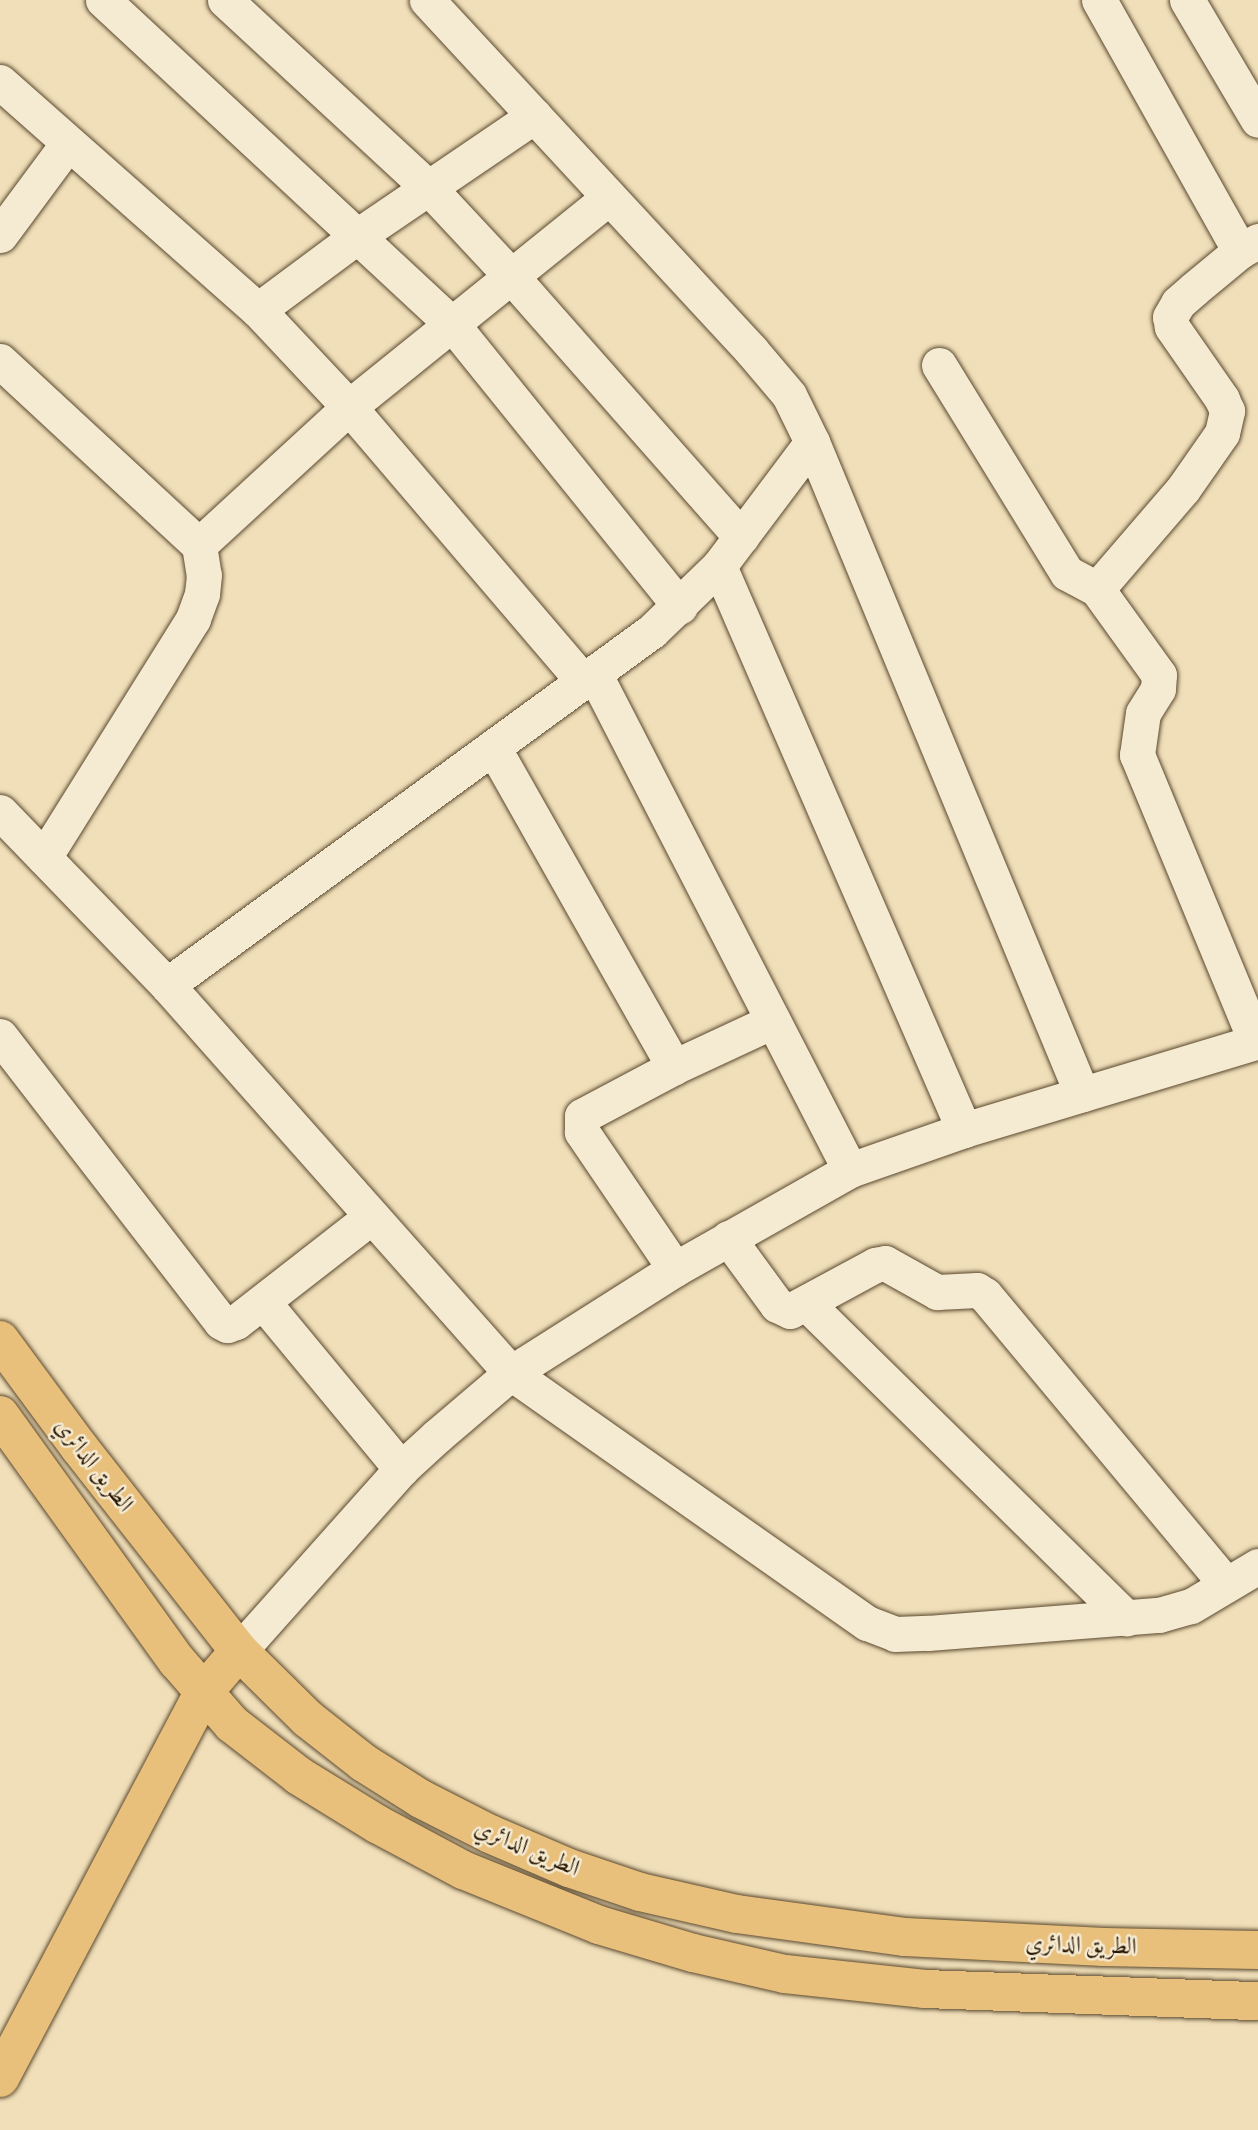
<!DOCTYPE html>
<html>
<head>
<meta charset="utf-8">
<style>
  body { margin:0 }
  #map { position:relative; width:1258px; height:2130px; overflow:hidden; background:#f0dfb9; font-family:"IM FELL French Canon",Amiri,serif }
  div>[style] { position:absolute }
  .roads { filter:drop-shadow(0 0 2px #5a482e) drop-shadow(0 0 2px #5a482e) }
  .minor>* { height:35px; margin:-17.5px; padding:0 17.5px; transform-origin:17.5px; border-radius:17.5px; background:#f5ead2 }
  .major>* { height:38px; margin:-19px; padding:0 19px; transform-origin:19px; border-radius:19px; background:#e8c07c }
  .highway>* { height:38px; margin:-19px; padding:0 19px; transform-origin:19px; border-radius:19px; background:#e8c07c }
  span { translate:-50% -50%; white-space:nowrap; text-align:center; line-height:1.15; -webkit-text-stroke:5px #f5ead2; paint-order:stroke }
  .street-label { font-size:23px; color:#281600 }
</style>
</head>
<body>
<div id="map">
  <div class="roads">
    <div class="minor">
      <i style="left:103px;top:0;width:476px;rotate:42.9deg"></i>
      <i style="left:452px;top:324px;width:363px;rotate:51.1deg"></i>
      <i style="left:225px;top:0;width:277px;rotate:42.7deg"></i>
      <i style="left:429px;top:188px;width:120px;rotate:47deg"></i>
      <i style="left:511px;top:276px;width:348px;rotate:48.6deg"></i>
      <i style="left:1099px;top:0;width:288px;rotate:60.7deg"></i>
      <i style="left:1187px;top:0;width:139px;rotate:59.4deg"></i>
      <i style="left:0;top:82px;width:344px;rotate:41.5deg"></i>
      <i style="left:258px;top:310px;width:133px;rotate:46.8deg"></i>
      <i style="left:349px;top:407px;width:360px;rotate:49.5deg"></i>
      <i style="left:0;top:235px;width:114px;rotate:-53.5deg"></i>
      <i style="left:258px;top:310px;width:126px;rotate:-36.6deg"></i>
      <i style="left:359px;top:235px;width:212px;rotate:-34.2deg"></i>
      <i style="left:0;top:361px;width:271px;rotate:42.8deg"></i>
      <i style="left:199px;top:545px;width:30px;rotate:81deg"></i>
      <i style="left:204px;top:575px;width:19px;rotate:96deg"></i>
      <i style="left:202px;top:594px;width:27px;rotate:110deg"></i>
      <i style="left:193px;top:619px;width:281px;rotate:122deg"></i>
      <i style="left:939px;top:365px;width:244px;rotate:58.4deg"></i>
      <i style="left:1067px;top:573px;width:34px;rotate:28deg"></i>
      <i style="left:812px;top:442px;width:706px;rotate:67.51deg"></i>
      <i style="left:199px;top:545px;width:204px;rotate:-42.6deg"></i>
      <i style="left:349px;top:407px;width:334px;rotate:-38.9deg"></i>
      <i style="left:719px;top:566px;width:615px;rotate:66.52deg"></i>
      <i style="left:594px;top:673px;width:559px;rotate:62.75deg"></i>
      <i style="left:493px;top:747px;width:368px;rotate:60.5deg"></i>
      <i style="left:0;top:812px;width:240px;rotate:46deg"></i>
      <i style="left:167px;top:985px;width:519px;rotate:48.44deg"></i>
      <i style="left:511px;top:1373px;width:435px;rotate:35.1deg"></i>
      <i style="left:867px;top:1623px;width:30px;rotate:21deg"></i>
      <i style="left:895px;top:1634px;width:33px;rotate:-2deg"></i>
      <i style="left:928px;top:1633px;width:232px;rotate:-4.5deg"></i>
      <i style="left:1159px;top:1615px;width:33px;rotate:-16deg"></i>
      <i style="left:1191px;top:1606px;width:78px;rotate:-30.8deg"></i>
      <i style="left:167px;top:985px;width:600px;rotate:-36.13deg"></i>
      <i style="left:652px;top:631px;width:93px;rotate:-44.1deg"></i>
      <i style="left:719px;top:566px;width:155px;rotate:-53.1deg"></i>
      <i style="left:812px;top:442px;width:52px;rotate:-116.1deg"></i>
      <i style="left:789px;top:395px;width:59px;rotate:-130.2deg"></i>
      <i style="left:751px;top:350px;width:477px;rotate:-132.8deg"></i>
      <i style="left:0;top:1036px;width:361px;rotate:52.3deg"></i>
      <i style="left:221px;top:1322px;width:7px;rotate:27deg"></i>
      <i style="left:227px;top:1325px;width:9px;rotate:-18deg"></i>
      <i style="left:236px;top:1322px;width:172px;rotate:-37.9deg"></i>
      <i style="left:1256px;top:1042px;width:311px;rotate:-112.5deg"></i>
      <i style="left:1137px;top:755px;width:42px;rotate:-81.9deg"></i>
      <i style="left:1143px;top:713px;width:28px;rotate:-58deg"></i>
      <i style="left:1158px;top:689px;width:14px;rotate:-86deg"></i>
      <i style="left:1159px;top:675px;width:106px;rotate:-125.8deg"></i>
      <i style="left:1097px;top:589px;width:132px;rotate:-49.3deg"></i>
      <i style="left:1183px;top:489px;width:68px;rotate:-55.1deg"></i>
      <i style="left:1222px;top:433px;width:23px;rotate:-77deg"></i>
      <i style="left:1227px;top:411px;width:13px;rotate:-113deg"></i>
      <i style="left:1222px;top:399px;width:88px;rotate:-124.8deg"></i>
      <i style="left:1172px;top:327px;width:10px;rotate:-101deg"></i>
      <i style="left:1170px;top:317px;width:16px;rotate:-60deg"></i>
      <i style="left:1178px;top:303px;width:21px;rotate:-41deg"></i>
      <i style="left:1194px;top:289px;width:60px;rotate:-39.6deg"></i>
      <i style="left:1240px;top:251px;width:21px;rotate:-29deg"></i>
      <i style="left:728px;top:1238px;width:83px;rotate:53.8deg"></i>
      <i style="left:777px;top:1305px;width:14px;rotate:25deg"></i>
      <i style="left:790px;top:1311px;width:97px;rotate:-28.4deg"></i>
      <i style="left:875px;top:1265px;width:10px;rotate:-11deg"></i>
      <i style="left:885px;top:1263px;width:60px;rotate:29.1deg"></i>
      <i style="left:937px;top:1292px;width:40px;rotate:-2.9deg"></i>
      <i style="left:977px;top:1290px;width:9px;rotate:32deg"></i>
      <i style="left:985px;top:1295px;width:376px;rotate:50.2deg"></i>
      <i style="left:675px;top:1269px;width:166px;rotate:-124.2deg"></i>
      <i style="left:582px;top:1132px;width:16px;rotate:-90deg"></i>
      <i style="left:582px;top:1116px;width:104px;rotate:-28deg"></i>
      <i style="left:674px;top:1067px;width:109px;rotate:-24.9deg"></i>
      <i style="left:263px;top:1302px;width:217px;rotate:50.4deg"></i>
      <i style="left:806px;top:1303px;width:450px;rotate:44.5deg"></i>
      <i style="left:239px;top:1651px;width:244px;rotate:-48.3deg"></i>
      <i style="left:401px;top:1469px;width:49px;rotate:-42.5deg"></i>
      <i style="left:437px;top:1436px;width:97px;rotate:-40.4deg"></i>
      <i style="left:511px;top:1373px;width:194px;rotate:-32.4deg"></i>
      <i style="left:675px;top:1269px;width:201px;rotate:-29.5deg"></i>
      <i style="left:850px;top:1170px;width:121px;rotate:-19.3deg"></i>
      <i style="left:964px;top:1130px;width:307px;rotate:-16.8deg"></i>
    </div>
    <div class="major">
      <i style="left:0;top:2078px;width:435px;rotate:-62.2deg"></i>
      <i style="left:203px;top:1693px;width:55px;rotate:-49.4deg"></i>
    </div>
    <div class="highway">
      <i style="left:0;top:1340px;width:133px;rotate:53.6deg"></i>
      <i style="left:79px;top:1447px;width:259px;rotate:51.9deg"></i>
      <i style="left:239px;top:1651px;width:97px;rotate:44.6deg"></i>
      <i style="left:308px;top:1719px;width:71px;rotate:38.2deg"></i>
      <i style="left:364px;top:1763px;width:67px;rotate:32.3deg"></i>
      <i style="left:421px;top:1799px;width:77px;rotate:26.9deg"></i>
      <i style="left:490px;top:1834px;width:86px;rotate:23.3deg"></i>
      <i style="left:569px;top:1868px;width:75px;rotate:18.7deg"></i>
      <i style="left:640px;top:1892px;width:99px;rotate:12.8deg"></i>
      <i style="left:737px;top:1914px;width:170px;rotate:7.8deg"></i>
      <i style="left:905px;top:1937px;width:199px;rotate:2.9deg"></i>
      <i style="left:1104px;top:1947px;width:154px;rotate:1.1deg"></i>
      <i style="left:0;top:1415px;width:303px;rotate:54.3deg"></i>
      <i style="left:177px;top:1661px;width:84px;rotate:48.9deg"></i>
      <i style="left:232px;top:1724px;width:85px;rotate:37.8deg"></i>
      <i style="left:299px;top:1776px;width:92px;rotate:31.6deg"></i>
      <i style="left:377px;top:1824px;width:98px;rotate:28.1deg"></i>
      <i style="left:463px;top:1870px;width:147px;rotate:22deg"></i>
      <i style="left:599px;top:1925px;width:98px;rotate:16.6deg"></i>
      <i style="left:693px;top:1953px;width:94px;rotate:12.9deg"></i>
      <i style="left:785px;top:1974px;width:141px;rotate:6.1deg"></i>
      <i style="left:925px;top:1989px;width:333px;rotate:2.1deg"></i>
    </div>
  </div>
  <div class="street-label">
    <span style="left:94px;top:1465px;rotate:52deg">الطريق الدائري</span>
    <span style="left:527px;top:1848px;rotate:23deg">الطريق الدائري</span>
    <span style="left:1081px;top:1945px;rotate:2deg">الطريق الدائري</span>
  </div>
</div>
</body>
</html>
